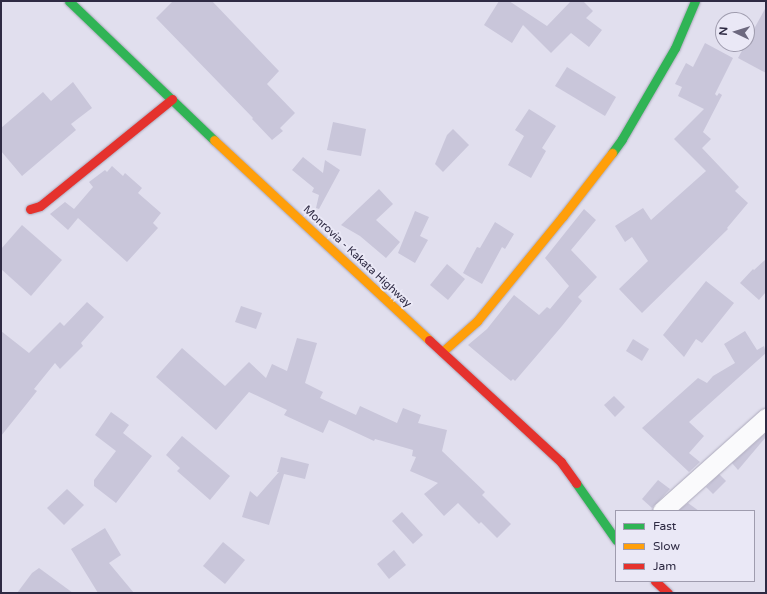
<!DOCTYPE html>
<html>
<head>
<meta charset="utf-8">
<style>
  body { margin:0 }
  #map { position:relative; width:767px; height:594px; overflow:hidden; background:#e1dfee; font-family:"Varela Round",sans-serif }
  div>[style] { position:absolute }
  .building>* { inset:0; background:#c9c6da }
  .roads { filter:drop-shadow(0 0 1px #aba8ba) drop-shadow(0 0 1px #aba8ba) }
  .street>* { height:19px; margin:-9.5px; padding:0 9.5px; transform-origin:9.5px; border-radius:9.5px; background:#fafafc }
  .fast>* { height:9px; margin:-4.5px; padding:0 4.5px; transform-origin:4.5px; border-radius:4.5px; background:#30b455 }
  .slow>* { height:9px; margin:-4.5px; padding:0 4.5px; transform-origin:4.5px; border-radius:4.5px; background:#ff9f0a }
  .jam>* { height:9px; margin:-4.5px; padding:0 4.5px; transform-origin:4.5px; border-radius:4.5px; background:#e5322d }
  span { translate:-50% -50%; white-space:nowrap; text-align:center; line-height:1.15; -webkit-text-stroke:4px #eae8f6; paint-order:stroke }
  .street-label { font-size:11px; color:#2e2a43 }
  .frame { position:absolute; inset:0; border:2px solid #2e2a43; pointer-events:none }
  .legend { position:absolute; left:615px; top:510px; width:140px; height:72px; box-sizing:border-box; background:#eae8f6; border:1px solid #9f9cae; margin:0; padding:5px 7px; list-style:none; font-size:12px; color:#2e2a43 }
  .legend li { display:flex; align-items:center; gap:8px; height:20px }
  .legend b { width:20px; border:1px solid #9f9cae }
  .north { position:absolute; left:715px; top:12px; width:40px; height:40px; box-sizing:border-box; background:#eae8f6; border:1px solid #9f9cae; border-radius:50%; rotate:274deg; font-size:11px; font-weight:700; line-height:16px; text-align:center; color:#2e2a43 }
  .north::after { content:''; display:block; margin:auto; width:14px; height:18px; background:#6d697f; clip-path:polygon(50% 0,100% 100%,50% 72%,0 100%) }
</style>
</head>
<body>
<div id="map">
  <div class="building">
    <i style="clip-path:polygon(173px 1px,212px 1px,279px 71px,267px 84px,295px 113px,280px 128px,283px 131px,272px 140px,252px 119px,253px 118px,156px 18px)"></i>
    <i style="clip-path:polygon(499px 1px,509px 1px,547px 26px,571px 1px,583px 1px,593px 11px,586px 18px,602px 30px,589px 47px,571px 33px,551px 53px,523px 25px,512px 43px,484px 25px)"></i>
    <i style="clip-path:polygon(766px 7px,766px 73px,738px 58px)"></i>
    <i style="clip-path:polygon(705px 43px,733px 58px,715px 94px,717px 96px,719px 93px,722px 95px,703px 132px,711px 139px,702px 148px,739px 187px,735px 191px,748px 203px,727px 228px,728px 229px,642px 313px,619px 289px,648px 261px,632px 237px,625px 242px,615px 226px,643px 208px,651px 220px,706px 171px,674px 139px,704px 109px,678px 96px,682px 87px,675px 84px,686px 63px,693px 67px)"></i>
    <i style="clip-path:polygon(567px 67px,616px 97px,605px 116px,555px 86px)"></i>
    <i style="clip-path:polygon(73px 82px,92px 108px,71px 124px,76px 130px,22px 176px,1px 151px,1px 128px,43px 92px,51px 101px)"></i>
    <i style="clip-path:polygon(529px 109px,556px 126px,542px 148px,546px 151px,531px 178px,508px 165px,524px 136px,515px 130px)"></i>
    <i style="clip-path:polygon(333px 122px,366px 129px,361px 156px,327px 150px)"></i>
    <i style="clip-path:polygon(453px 129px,469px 145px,443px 172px,435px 164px,447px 135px)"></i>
    <i style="clip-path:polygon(303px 157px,323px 173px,325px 160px,340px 170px,319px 209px,316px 208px,319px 195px,312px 192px,314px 188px,292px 170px)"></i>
    <i style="clip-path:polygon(112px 166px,123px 176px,125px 173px,142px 188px,138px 193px,161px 213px,153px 223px,158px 228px,127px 262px,78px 218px,68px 230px,50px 214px,65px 202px,74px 209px,93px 187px,89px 182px,105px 170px,107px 172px)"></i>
    <i style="clip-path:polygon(379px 189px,393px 204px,376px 220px,400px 242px,386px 258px,360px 236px,341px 225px)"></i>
    <i style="clip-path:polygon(584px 209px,596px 220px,571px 250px,597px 277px,578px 297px,582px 301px,562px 326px,515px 381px,513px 379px,511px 381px,468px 345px,487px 329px,514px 295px,539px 315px,547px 307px,550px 309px,569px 286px,545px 258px)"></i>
    <i style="clip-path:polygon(415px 211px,429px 217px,420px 236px,428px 240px,415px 263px,398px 253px)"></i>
    <i style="clip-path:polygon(495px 222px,514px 234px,505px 249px,502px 247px,482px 284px,463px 273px,477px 247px,480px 248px)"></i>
    <i style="clip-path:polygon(22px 225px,62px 260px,31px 296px,1px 269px,1px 249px)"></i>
    <i style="clip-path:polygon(766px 259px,766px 292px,759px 300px,740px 283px,753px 269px,754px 270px)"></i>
    <i style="clip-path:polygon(447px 264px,465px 279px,448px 300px,430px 285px)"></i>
    <i style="clip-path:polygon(706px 281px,734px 303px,702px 343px,696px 339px,684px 357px,663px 335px)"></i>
    <i style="clip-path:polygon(87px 302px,104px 317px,81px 343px,83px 346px,60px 369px,55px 363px,34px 389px,37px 391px,1px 436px,1px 331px,29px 353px,60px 322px,64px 326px)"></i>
    <i style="clip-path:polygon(241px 306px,262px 313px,256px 329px,235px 322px)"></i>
    <i style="clip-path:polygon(745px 331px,757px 350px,764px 346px,766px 353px,689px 422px,704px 436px,689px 453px,700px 462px,689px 472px,642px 428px,698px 378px,707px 383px,713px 376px,735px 363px,724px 344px)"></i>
    <i style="clip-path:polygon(297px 338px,317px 343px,305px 383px,323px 392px,320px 398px,356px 415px,360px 406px,397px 423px,403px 408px,421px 415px,418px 423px,447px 430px,442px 451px,485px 492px,482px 495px,511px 524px,497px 538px,481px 522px,479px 524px,458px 503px,444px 516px,424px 494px,438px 483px,410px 471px,416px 457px,412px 456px,413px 450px,375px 439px,374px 441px,329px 420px,323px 433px,284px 415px,287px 410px,249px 392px,216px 430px,156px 377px,182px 348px,225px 386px,249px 362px,266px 378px,272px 364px,287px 371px)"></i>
    <i style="clip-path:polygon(633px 339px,649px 349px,642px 361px,626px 351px)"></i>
    <i style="clip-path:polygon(614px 396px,625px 407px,615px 417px,604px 405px)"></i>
    <i style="clip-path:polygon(111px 412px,129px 425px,123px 433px,152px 456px,116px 503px,94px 486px,94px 480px,116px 451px,95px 435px)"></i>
    <i style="clip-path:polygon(766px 433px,766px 437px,738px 470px,732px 463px)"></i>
    <i style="clip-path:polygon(182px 436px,230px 476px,210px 500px,177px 471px,180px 468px,166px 455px)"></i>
    <i style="clip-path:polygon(281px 457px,309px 464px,305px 479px,284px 474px,269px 525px,242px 517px,250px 491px,257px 497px,279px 472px,277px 472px)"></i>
    <i style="clip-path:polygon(719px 474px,726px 481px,713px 494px,706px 487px)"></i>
    <i style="clip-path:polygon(658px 480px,670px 489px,652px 508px,642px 499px)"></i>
    <i style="clip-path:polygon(67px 489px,84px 505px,64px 525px,47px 508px)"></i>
    <i style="clip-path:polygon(688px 503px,699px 511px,678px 511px)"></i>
    <i style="clip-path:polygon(402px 512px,423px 535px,413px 544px,392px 521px)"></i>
    <i style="clip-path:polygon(105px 528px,121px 555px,109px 563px,134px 593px,98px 593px,71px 549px)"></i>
    <i style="clip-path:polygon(223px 542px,245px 560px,225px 584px,203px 566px)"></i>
    <i style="clip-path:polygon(394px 550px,406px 565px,389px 579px,377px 564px)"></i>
    <i style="clip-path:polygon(39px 568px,73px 593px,17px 593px,32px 573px)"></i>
  </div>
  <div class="roads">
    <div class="street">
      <i style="left:662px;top:511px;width:140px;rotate:-41.8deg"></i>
    </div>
    <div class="fast">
      <i style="left:69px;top:1px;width:201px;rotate:43.8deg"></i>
      <i style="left:612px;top:153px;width:17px;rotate:-54deg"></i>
      <i style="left:622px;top:139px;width:105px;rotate:-59.8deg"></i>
      <i style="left:675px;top:48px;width:51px;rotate:-66.9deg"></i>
      <i style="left:576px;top:483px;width:70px;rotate:54.9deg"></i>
    </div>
    <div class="slow">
      <i style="left:214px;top:140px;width:294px;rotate:42.9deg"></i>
      <i style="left:442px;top:352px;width:47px;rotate:-41.5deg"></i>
      <i style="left:477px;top:321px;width:136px;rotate:-50.7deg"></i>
      <i style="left:563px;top:216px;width:80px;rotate:-52.1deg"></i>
    </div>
    <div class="jam">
      <i style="left:30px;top:209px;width:10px;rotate:-17deg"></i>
      <i style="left:40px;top:206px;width:170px;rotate:-39deg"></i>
      <i style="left:429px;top:340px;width:180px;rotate:42.7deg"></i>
      <i style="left:561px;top:462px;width:26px;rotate:54deg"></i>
      <i style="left:655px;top:581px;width:18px;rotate:43deg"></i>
    </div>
  </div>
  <div class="street-label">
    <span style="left:357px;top:257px;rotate:43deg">Monrovia - Kakata Highway</span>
  </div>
  <div class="frame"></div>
  <ul class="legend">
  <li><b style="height:5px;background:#30b455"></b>Fast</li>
  <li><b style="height:5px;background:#ff9f0a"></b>Slow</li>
  <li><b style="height:5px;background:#e5322d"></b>Jam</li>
  </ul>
  <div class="north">N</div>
</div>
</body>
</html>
